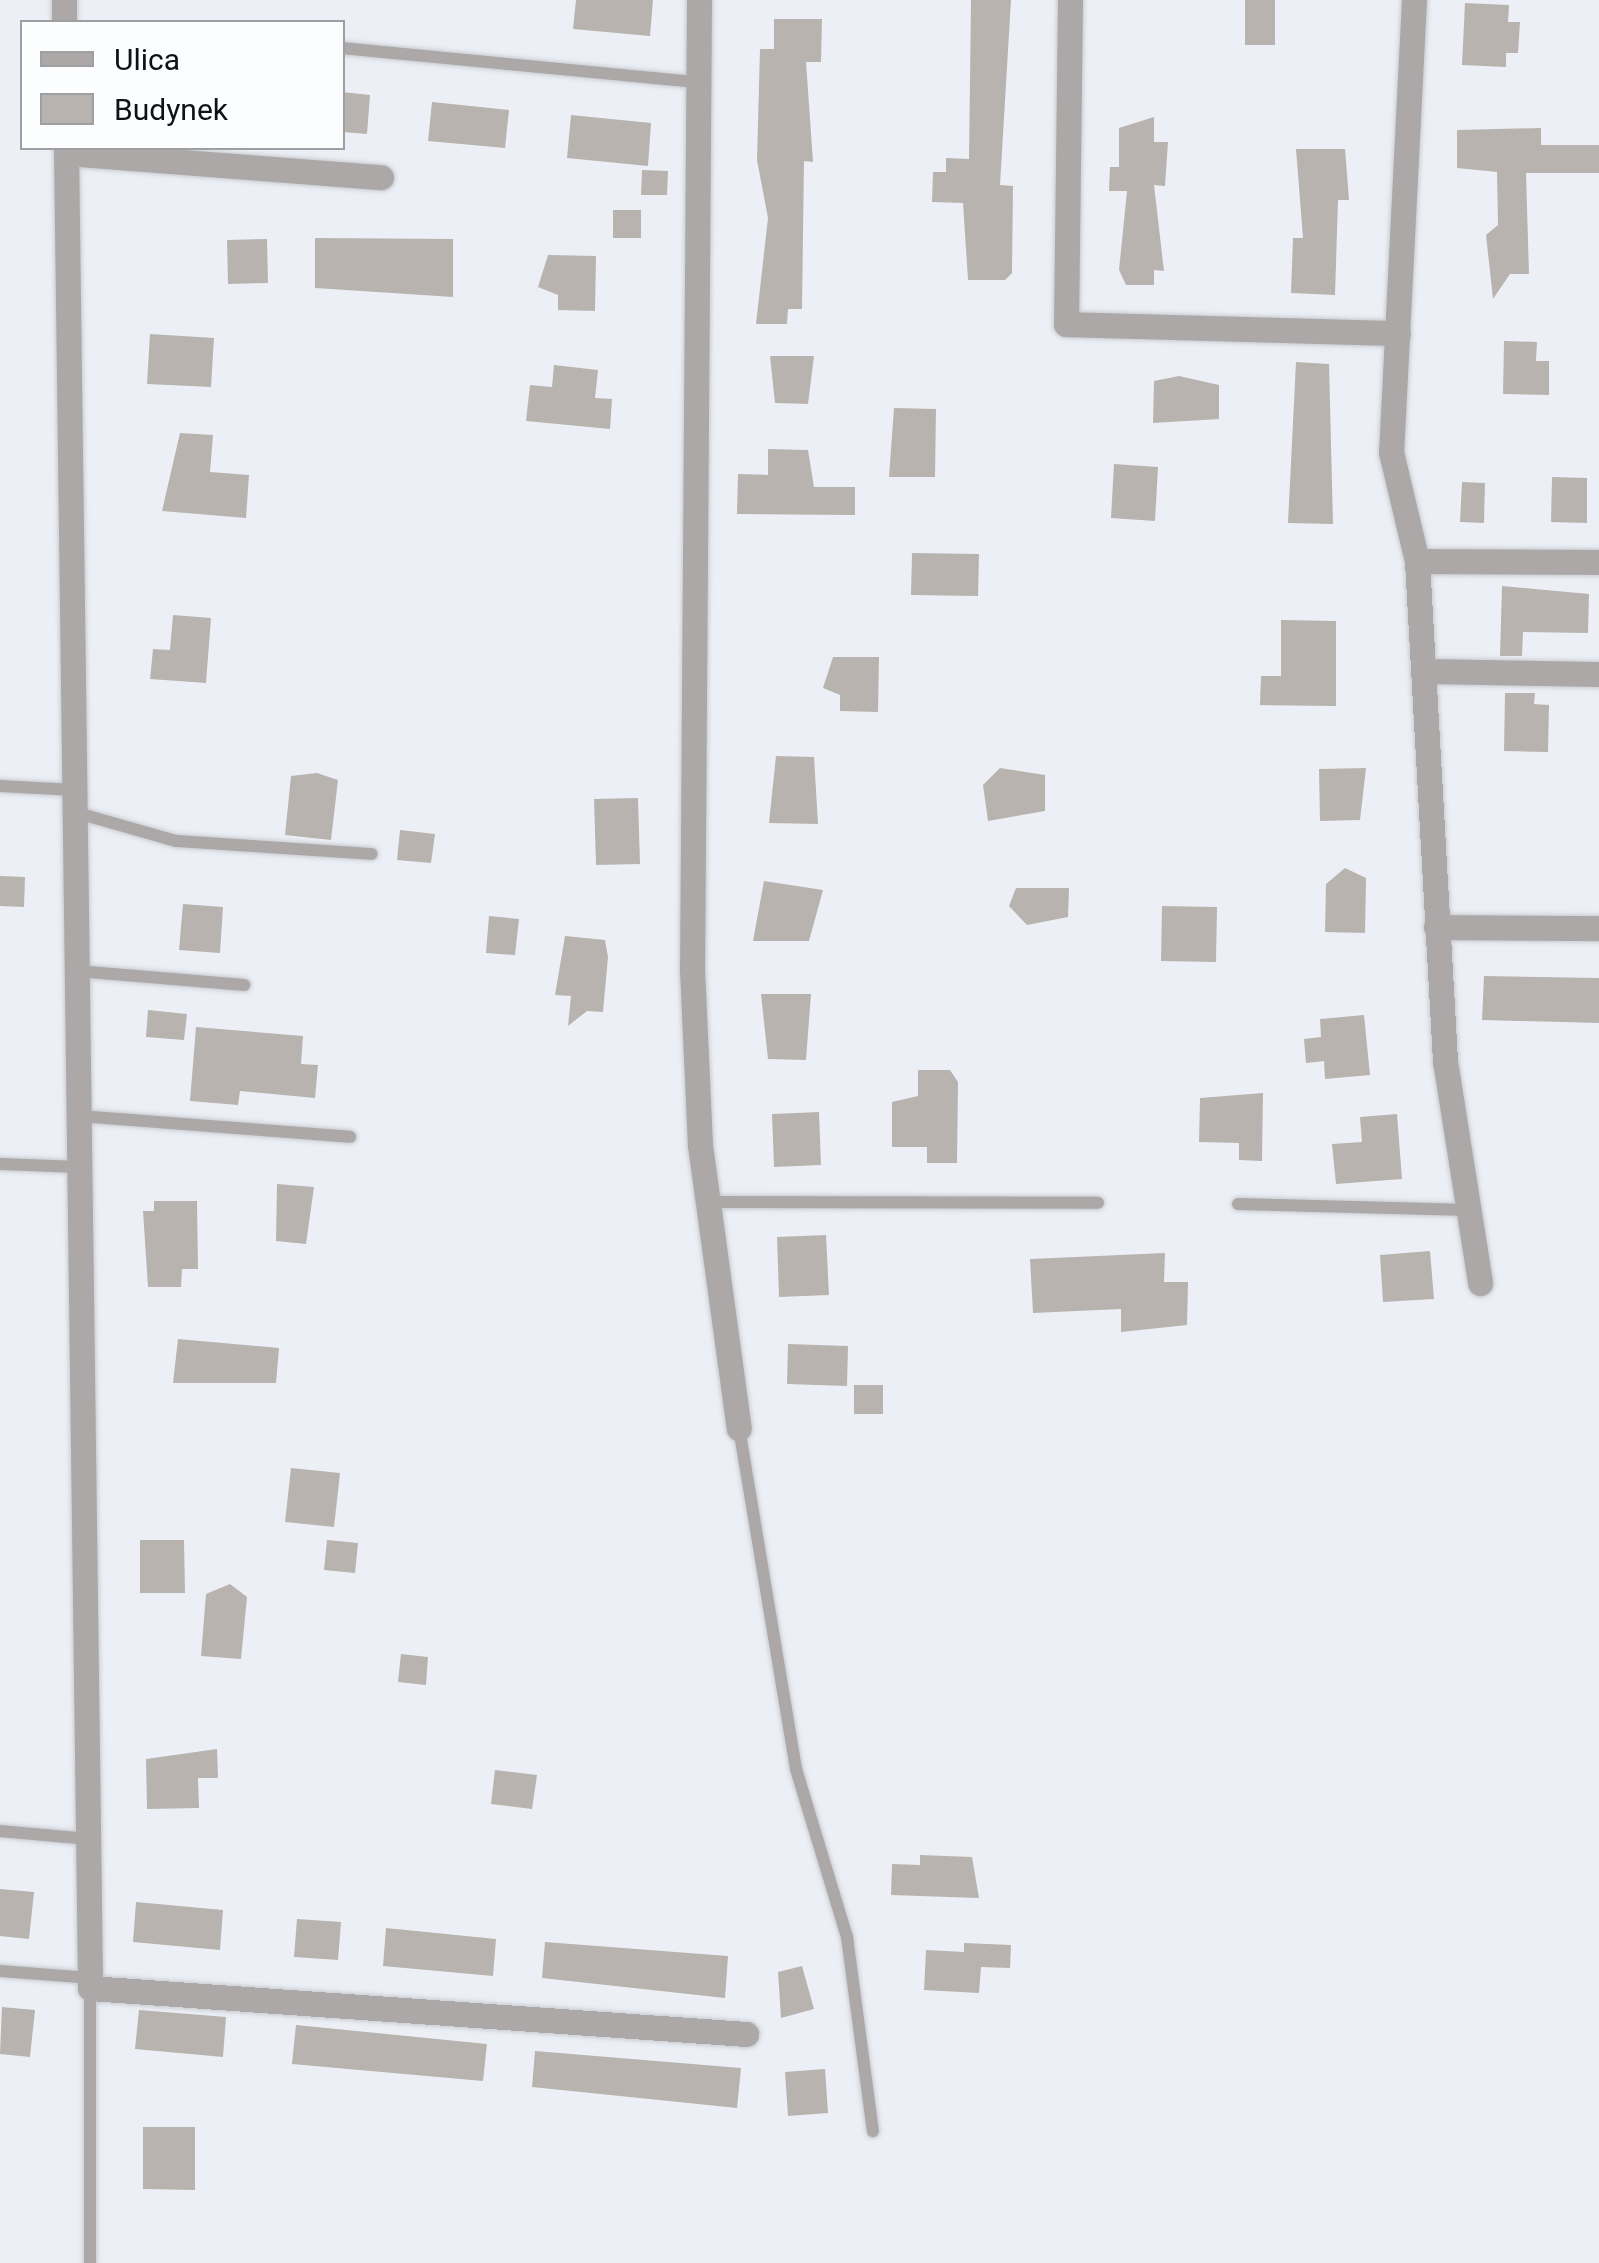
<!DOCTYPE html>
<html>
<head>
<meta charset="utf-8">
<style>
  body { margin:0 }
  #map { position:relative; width:1599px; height:2263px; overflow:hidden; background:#ecf0f6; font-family:Roboto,sans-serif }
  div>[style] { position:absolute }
  .building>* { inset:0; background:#b8b3ae }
  .roads { filter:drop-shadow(0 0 2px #c9ccd2) drop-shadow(0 0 2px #c9ccd2) }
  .lane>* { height:12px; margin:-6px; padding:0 6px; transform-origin:6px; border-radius:6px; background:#aba8a7 }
  .street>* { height:25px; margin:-12.5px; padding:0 12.5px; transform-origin:12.5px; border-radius:12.5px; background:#aba8a7 }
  span { translate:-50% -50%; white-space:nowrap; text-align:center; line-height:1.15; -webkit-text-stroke:10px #fcfdfe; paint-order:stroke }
  .legend { position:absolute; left:20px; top:20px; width:325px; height:130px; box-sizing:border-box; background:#fcfdfe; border:2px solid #9d9fa0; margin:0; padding:12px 18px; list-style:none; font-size:30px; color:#0f1113 }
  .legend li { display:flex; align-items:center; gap:20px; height:50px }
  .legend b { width:50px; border:2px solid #9d9fa0 }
</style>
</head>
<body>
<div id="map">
  <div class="building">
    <i style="clip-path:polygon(576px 0,653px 0,650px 36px,573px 29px)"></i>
    <i style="clip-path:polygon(971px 0,1011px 0,1000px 185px,1013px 186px,1012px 273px,1005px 280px,968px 280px,963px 203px,932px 202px,933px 172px,946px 172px,946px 158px,969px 159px)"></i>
    <i style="clip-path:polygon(1245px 0,1275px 0,1275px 45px,1245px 45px)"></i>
    <i style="clip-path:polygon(1465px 3px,1509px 5px,1508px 22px,1520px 22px,1518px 53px,1506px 53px,1506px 67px,1462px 65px)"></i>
    <i style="clip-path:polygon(774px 19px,822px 19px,821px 62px,806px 62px,813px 162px,804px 161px,802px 309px,788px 309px,787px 324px,756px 324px,768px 218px,757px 160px,760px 49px,774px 49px)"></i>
    <i style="clip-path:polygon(342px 92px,370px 95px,367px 134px,342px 132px)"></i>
    <i style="clip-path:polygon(432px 102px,509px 110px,505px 148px,428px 141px)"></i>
    <i style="clip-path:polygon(571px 115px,651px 123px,648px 166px,567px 158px)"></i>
    <i style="clip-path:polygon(1154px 117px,1154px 142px,1168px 142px,1165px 186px,1154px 185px,1164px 271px,1154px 270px,1154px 285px,1126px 285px,1119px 270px,1127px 191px,1109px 191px,1110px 167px,1119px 167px,1119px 128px)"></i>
    <i style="clip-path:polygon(1541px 128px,1541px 145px,1599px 145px,1599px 173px,1526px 173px,1529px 274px,1510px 274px,1493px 299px,1486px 235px,1498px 225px,1497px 172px,1457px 168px,1457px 130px)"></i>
    <i style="clip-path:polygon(1296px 149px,1345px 149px,1349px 200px,1338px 200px,1335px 295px,1291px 293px,1293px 238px,1303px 238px)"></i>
    <i style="clip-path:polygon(642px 170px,668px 171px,667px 195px,641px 195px)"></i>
    <i style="clip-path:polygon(613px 210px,641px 210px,641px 238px,613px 238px)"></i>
    <i style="clip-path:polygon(315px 238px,453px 239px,453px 297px,315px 288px)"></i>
    <i style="clip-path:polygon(267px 239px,268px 283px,228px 284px,227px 240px)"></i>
    <i style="clip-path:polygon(548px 255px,596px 256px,595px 311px,558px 310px,558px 295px,538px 287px)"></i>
    <i style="clip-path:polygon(150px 334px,214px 338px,211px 387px,147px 384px)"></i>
    <i style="clip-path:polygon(1504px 341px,1537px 342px,1536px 361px,1549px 361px,1549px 395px,1503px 394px)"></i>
    <i style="clip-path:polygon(770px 356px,814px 356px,808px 404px,775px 403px)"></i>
    <i style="clip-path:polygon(1296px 362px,1329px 364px,1333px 524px,1288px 523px)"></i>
    <i style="clip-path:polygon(554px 365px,598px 370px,595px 398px,612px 399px,610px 429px,526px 421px,530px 385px,552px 387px)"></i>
    <i style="clip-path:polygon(1179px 376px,1219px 385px,1219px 419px,1153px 423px,1154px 381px)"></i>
    <i style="clip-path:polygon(894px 408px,936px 409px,935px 477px,889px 477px)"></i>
    <i style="clip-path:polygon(180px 433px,213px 435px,210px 472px,249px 475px,246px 518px,162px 511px)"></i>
    <i style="clip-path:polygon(768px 449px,808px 450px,814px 487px,855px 487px,855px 515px,737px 514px,738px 474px,768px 475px)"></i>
    <i style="clip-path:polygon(1114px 464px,1158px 467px,1155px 521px,1111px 518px)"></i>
    <i style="clip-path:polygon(1552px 477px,1587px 478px,1587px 523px,1551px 522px)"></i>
    <i style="clip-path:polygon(1462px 482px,1485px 483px,1484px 523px,1460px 522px)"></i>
    <i style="clip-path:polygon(912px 553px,979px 554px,978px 596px,911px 595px)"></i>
    <i style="clip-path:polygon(1502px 586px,1589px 594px,1588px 633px,1523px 632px,1522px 656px,1500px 656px)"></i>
    <i style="clip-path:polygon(173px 615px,211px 618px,206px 683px,150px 679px,153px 649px,170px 650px)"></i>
    <i style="clip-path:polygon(1281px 620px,1336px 621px,1336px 706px,1260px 705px,1261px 676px,1281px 676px)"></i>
    <i style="clip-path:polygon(833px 657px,879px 657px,878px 712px,840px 711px,840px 695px,823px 688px)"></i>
    <i style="clip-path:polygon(1505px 693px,1535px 693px,1534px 704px,1549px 705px,1548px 752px,1504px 751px)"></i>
    <i style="clip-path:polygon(776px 756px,814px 757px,818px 824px,769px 823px)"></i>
    <i style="clip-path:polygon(1000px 768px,1045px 775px,1045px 811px,988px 821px,983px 785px)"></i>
    <i style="clip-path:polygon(1366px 768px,1360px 820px,1320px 821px,1319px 769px)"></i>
    <i style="clip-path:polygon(317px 773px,338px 780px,331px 840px,285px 835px,291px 776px)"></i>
    <i style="clip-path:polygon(638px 798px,640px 864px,596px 865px,594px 799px)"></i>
    <i style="clip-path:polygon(400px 830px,435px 834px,431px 863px,397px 860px)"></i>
    <i style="clip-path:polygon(1345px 868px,1366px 878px,1365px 933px,1325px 932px,1326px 884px)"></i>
    <i style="clip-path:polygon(0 876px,25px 877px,24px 907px,0 906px)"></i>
    <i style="clip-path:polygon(764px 881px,823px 890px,809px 941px,753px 941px)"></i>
    <i style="clip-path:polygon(1016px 888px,1069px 888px,1068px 917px,1027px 925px,1009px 906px)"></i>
    <i style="clip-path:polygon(183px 904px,223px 907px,220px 953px,179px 950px)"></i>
    <i style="clip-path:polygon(1162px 906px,1217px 907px,1216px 962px,1161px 961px)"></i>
    <i style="clip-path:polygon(489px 916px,519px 919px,515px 955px,486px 953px)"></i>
    <i style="clip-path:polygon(565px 936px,605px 940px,608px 957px,603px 1012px,587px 1011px,568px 1026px,571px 996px,555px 995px)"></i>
    <i style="clip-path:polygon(1484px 976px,1599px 978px,1599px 1023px,1482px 1020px)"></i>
    <i style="clip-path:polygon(761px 994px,811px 994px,806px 1060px,768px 1059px)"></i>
    <i style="clip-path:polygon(148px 1010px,187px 1014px,184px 1040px,146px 1037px)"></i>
    <i style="clip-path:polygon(1364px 1015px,1370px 1075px,1325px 1079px,1324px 1061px,1306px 1063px,1304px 1039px,1321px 1037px,1320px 1019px)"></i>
    <i style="clip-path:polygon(196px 1027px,303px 1036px,301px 1064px,318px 1065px,315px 1098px,240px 1091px,238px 1105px,190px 1101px)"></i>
    <i style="clip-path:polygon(918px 1070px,950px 1070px,958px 1082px,957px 1163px,927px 1163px,927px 1147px,892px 1147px,892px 1102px,918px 1096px)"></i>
    <i style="clip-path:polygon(1263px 1093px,1262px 1161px,1239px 1160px,1239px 1143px,1199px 1142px,1200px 1098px)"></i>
    <i style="clip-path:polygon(819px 1112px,821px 1165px,774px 1167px,772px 1114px)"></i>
    <i style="clip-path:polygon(1397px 1114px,1402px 1179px,1336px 1184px,1332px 1144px,1362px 1142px,1360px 1117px)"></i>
    <i style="clip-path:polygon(277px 1184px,314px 1187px,306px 1244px,276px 1241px)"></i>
    <i style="clip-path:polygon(154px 1201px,197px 1201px,198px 1269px,182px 1269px,181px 1287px,148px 1287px,143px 1211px,154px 1211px)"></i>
    <i style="clip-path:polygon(826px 1235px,829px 1295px,779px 1297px,777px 1237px)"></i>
    <i style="clip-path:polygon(1430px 1251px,1434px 1299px,1383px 1302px,1380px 1255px)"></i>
    <i style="clip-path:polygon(1165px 1253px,1164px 1282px,1188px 1282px,1187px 1325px,1121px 1332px,1121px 1309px,1033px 1313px,1030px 1259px)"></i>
    <i style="clip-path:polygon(178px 1339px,279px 1348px,276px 1383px,173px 1383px)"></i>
    <i style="clip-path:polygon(788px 1344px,848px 1346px,847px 1386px,787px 1384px)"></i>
    <i style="clip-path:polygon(854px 1385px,883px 1385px,883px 1414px,854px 1414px)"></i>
    <i style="clip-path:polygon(291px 1468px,340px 1473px,334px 1527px,285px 1522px)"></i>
    <i style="clip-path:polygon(140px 1540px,184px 1540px,185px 1593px,140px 1593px)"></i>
    <i style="clip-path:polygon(327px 1540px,358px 1543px,355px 1573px,324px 1570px)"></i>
    <i style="clip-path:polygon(230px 1584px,247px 1597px,241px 1659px,201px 1656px,206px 1594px)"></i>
    <i style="clip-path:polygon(401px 1654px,428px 1657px,426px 1685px,398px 1682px)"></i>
    <i style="clip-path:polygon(217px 1749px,218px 1778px,198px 1778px,199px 1808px,147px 1809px,146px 1759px)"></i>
    <i style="clip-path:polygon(495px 1770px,537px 1775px,532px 1809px,491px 1804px)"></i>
    <i style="clip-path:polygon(920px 1855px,972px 1857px,979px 1898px,891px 1895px,892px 1864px,920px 1865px)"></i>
    <i style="clip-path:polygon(0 1889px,34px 1892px,29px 1939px,0 1936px)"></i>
    <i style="clip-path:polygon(136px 1902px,223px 1910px,220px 1950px,133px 1942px)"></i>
    <i style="clip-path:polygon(297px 1919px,341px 1922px,338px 1960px,294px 1957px)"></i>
    <i style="clip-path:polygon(386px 1928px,496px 1939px,493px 1976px,383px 1966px)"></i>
    <i style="clip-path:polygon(545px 1942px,728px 1956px,725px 1998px,542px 1978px)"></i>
    <i style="clip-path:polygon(964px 1943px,1011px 1945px,1010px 1968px,981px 1967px,979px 1993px,924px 1990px,926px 1950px,964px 1952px)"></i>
    <i style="clip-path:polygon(802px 1966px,814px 2009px,781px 2018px,778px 1972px)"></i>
    <i style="clip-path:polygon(2px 2007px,35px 2010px,30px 2057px,0 2054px)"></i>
    <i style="clip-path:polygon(139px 2010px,226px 2017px,223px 2057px,135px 2049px)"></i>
    <i style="clip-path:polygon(296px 2025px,487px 2044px,483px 2081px,292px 2064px)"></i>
    <i style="clip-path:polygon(535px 2051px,741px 2068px,737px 2108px,532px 2087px)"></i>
    <i style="clip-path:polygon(825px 2069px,828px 2113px,788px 2116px,785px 2072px)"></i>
    <i style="clip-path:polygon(143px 2127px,195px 2127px,195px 2190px,143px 2189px)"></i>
  </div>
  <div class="roads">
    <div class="lane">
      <i style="left:342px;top:48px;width:358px;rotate:5.5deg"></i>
      <i style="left:0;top:786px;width:74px;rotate:3.1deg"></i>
      <i style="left:74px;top:812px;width:106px;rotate:15.9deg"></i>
      <i style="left:176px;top:841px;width:196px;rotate:3.8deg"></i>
      <i style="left:77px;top:971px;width:168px;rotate:4.8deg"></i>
      <i style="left:79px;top:1116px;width:272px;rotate:4.4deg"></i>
      <i style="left:0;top:1164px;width:80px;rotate:2.1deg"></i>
      <i style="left:708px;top:1202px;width:390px;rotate:0.1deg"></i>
      <i style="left:1238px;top:1204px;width:231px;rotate:1.5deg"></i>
      <i style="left:739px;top:1428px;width:346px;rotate:80.5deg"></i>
      <i style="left:796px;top:1769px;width:176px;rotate:73.1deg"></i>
      <i style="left:847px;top:1937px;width:196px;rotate:82.4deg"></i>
      <i style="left:0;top:1831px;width:89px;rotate:5.1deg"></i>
      <i style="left:0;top:1971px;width:90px;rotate:4.4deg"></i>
      <i style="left:90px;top:1988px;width:275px;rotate:90deg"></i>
    </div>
    <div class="street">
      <i style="left:64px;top:0;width:22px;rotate:90deg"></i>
      <i style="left:699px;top:0;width:969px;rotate:90.41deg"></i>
      <i style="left:692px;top:969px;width:176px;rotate:87.4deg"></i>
      <i style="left:700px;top:1145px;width:286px;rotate:82.2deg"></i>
      <i style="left:1070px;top:0;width:324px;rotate:90.7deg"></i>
      <i style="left:1066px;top:324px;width:332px;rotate:1.6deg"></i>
      <i style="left:1414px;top:0;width:453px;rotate:92.9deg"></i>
      <i style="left:1391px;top:452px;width:112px;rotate:76.6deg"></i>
      <i style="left:1417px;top:561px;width:501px;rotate:86.79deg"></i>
      <i style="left:1445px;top:1061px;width:225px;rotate:81deg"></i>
      <i style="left:66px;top:148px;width:1840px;rotate:89.25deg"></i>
      <i style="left:90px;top:1988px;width:658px;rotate:4.01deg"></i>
      <i style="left:66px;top:153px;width:316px;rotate:4.4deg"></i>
      <i style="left:1417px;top:561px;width:182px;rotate:0.3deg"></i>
      <i style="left:1423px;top:671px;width:176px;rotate:1deg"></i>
      <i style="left:1436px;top:927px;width:163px;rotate:0.4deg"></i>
    </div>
  </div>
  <ul class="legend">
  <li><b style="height:12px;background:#aba8a7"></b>Ulica</li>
  <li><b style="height:28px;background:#b8b3ae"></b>Budynek</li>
  </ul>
</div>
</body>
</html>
